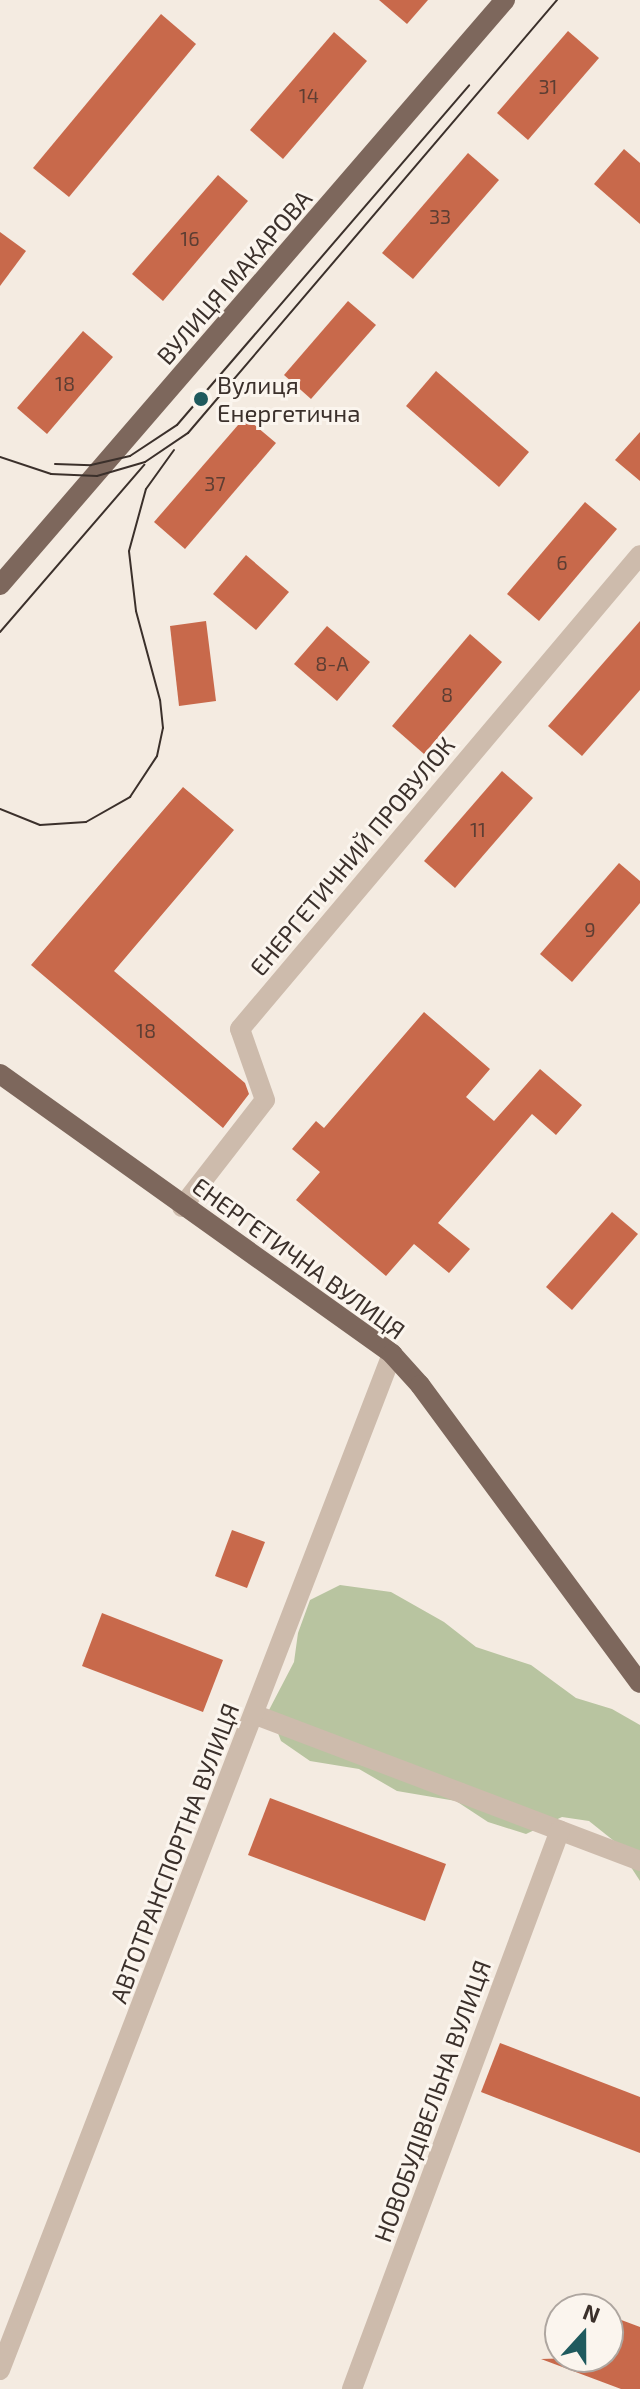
<!DOCTYPE html>
<html>
<head>
<meta charset="utf-8">
<style>
  body { margin:0 }
  #map { position:relative; width:640px; height:2389px; overflow:hidden; background:#f4ebe1; font-family:"Exo 2",sans-serif }
  div>[style] { position:absolute }
  .green>* { inset:0; background:#b8c4a0 }
  .building>* { inset:0; background:#c8694b }
  .minor>* { height:20px; margin:-10px; padding:0 10px; transform-origin:10px; border-radius:10px; background:#cdbbac }
  .major>* { height:20px; margin:-10px; padding:0 10px; transform-origin:10px; border-radius:10px; background:#7d675c }
  .tram>* { height:2px; margin:-1px; padding:0 1px; transform-origin:1px; border-radius:1px; background:#3b302b }
  .dots>* { width:22px; height:22px; translate:-50% -50%; box-sizing:border-box; border:4px solid #fbf5ee; border-radius:50% }
  span { translate:-50% -50%; white-space:nowrap; text-align:center; line-height:1.15; -webkit-text-stroke:6px #fbf5ee; paint-order:stroke }
  .number-label { font-size:20px; color:#5e3e33 }
  .number-label span { -webkit-text-stroke-width:0 }
  .street-label { font-size:24px; color:#3b302b }
  .poi-label { font-size:24px; color:#3b302b }
  .left { translate:0 -50%; text-align:left }
  .north { position:absolute; left:544px; top:2293px; width:80px; height:80px; box-sizing:border-box; background:#fbf5ee; border:2px solid #aea6a0; border-radius:50%; rotate:21deg; font-size:22px; font-weight:700; line-height:32px; text-align:center; color:#3b302b }
  .north::after { content:''; display:block; margin:auto; width:28px; height:36px; background:#1f5a5e; clip-path:polygon(50% 0,100% 100%,50% 72%,0 100%) }
</style>
</head>
<body>
<div id="map">
  <div class="green">
    <i style="clip-path:polygon(340px 1585px,391px 1592px,444px 1622px,476px 1647px,531px 1665px,576px 1698px,612px 1709px,640px 1725px,640px 1881px,614px 1841px,589px 1821px,562px 1817px,526px 1834px,488px 1822px,456px 1801px,397px 1791px,359px 1769px,310px 1761px,281px 1741px,269px 1710px,294px 1662px,298px 1633px,310px 1600px)"></i>
  </div>
  <div class="building">
    <i style="clip-path:polygon(379px 0,428px 0,407px 24px)"></i>
    <i style="clip-path:polygon(161px 14px,196px 44px,69px 197px,33px 168px)"></i>
    <i style="clip-path:polygon(568px 31px,599px 58px,528px 140px,497px 113px)"></i>
    <i style="clip-path:polygon(334px 32px,367px 61px,283px 159px,250px 130px)"></i>
    <i style="clip-path:polygon(624px 149px,640px 163px,640px 224px,594px 184px)"></i>
    <i style="clip-path:polygon(468px 153px,499px 180px,413px 279px,382px 253px)"></i>
    <i style="clip-path:polygon(218px 175px,248px 201px,163px 301px,132px 274px)"></i>
    <i style="clip-path:polygon(0 232px,26px 251px,0 286px)"></i>
    <i style="clip-path:polygon(348px 301px,376px 325px,311px 399px,284px 375px)"></i>
    <i style="clip-path:polygon(83px 331px,113px 357px,47px 434px,17px 408px)"></i>
    <i style="clip-path:polygon(436px 371px,529px 452px,499px 487px,406px 406px)"></i>
    <i style="clip-path:polygon(245px 417px,276px 443px,185px 549px,154px 522px)"></i>
    <i style="clip-path:polygon(640px 432px,640px 481px,615px 460px)"></i>
    <i style="clip-path:polygon(585px 502px,617px 529px,539px 621px,507px 594px)"></i>
    <i style="clip-path:polygon(246px 555px,289px 592px,256px 630px,213px 594px)"></i>
    <i style="clip-path:polygon(206px 621px,216px 701px,179px 706px,170px 626px)"></i>
    <i style="clip-path:polygon(640px 621px,640px 690px,582px 756px,548px 726px)"></i>
    <i style="clip-path:polygon(327px 626px,370px 662px,337px 701px,294px 664px)"></i>
    <i style="clip-path:polygon(470px 634px,502px 662px,424px 754px,392px 726px)"></i>
    <i style="clip-path:polygon(502px 771px,533px 798px,455px 888px,424px 861px)"></i>
    <i style="clip-path:polygon(183px 787px,234px 830px,114px 971px,245px 1083px,249px 1094px,223px 1128px,31px 965px)"></i>
    <i style="clip-path:polygon(619px 863px,640px 881px,640px 903px,572px 982px,540px 954px)"></i>
    <i style="clip-path:polygon(424px 1012px,490px 1069px,466px 1097px,494px 1121px,540px 1069px,582px 1105px,556px 1135px,532px 1114px,438px 1223px,470px 1249px,449px 1273px,414px 1244px,386px 1276px,296px 1200px,320px 1172px,292px 1149px,316px 1121px,324px 1128px)"></i>
    <i style="clip-path:polygon(612px 1212px,638px 1234px,572px 1310px,546px 1287px)"></i>
    <i style="clip-path:polygon(232px 1530px,265px 1542px,247px 1588px,215px 1576px)"></i>
    <i style="clip-path:polygon(102px 1613px,223px 1660px,203px 1712px,82px 1666px)"></i>
    <i style="clip-path:polygon(270px 1798px,446px 1864px,425px 1921px,248px 1855px)"></i>
    <i style="clip-path:polygon(500px 2043px,640px 2097px,640px 2153px,481px 2092px)"></i>
    <i style="clip-path:polygon(608px 2315px,640px 2327px,640px 2389px,621px 2389px,541px 2359px,608px 2357px)"></i>
  </div>
  <div class="minor">
    <i style="left:182px;top:1207px;width:135px;rotate:-52.2deg"></i>
    <i style="left:265px;top:1100px;width:75px;rotate:-109.4deg"></i>
    <i style="left:240px;top:1029px;width:620px;rotate:-49.84deg"></i>
    <i style="left:256px;top:1715px;width:411px;rotate:20.8deg"></i>
    <i style="left:0;top:2370px;width:1089px;rotate:-68.9deg"></i>
    <i style="left:352px;top:2389px;width:596px;rotate:-69.59deg"></i>
  </div>
  <div class="major">
    <i style="left:0;top:585px;width:773px;rotate:-49.2deg"></i>
    <i style="left:0;top:1074px;width:482px;rotate:35.5deg"></i>
    <i style="left:392px;top:1354px;width:42px;rotate:47.9deg"></i>
    <i style="left:420px;top:1385px;width:370px;rotate:53.6deg"></i>
  </div>
  <div class="tram">
    <i style="left:0;top:457px;width:54px;rotate:18.4deg"></i>
    <i style="left:51px;top:474px;width:46px;rotate:2.5deg"></i>
    <i style="left:97px;top:476px;width:50px;rotate:-16.3deg"></i>
    <i style="left:145px;top:462px;width:52px;rotate:-34deg"></i>
    <i style="left:188px;top:433px;width:569px;rotate:-49.56deg"></i>
    <i style="left:55px;top:464px;width:36px;rotate:2deg"></i>
    <i style="left:91px;top:465px;width:40px;rotate:-13deg"></i>
    <i style="left:130px;top:456px;width:56px;rotate:-33.4deg"></i>
    <i style="left:177px;top:425px;width:448px;rotate:-49.3deg"></i>
    <i style="left:0;top:632px;width:221px;rotate:-49.2deg"></i>
    <i style="left:0;top:809px;width:43px;rotate:21.8deg"></i>
    <i style="left:40px;top:825px;width:46px;rotate:-3.7deg"></i>
    <i style="left:86px;top:822px;width:51px;rotate:-29.6deg"></i>
    <i style="left:130px;top:797px;width:49px;rotate:-56.6deg"></i>
    <i style="left:157px;top:756px;width:29px;rotate:-78deg"></i>
    <i style="left:163px;top:728px;width:28px;rotate:-96deg"></i>
    <i style="left:160px;top:700px;width:92px;rotate:-105.1deg"></i>
    <i style="left:136px;top:611px;width:60px;rotate:-96.7deg"></i>
    <i style="left:129px;top:551px;width:64px;rotate:-74.7deg"></i>
    <i style="left:146px;top:489px;width:48px;rotate:-54.3deg"></i>
  </div>
  <div class="dots">
    <i style="left:201px;top:399px;background:#1f5a5e"></i>
  </div>
  <div class="number-label">
    <span style="left:548px;top:86px">31</span>
    <span style="left:309px;top:95px">14</span>
    <span style="left:440px;top:216px">33</span>
    <span style="left:190px;top:238px">16</span>
    <span style="left:65px;top:383px">18</span>
    <span style="left:215px;top:483px">37</span>
    <span style="left:562px;top:562px">6</span>
    <span style="left:332px;top:663px">8-А</span>
    <span style="left:447px;top:694px">8</span>
    <span style="left:478px;top:829px">11</span>
    <span style="left:590px;top:929px">9</span>
    <span style="left:146px;top:1030px">18</span>
  </div>
  <div class="street-label">
    <span style="left:234px;top:277px;rotate:-49deg">ВУЛИЦЯ МАКАРОВА</span>
    <span style="left:352px;top:856px;rotate:-50deg">ЕНЕРГЕТИЧНИЙ ПРОВУЛОК</span>
    <span style="left:299px;top:1258px;rotate:36deg">ЕНЕРГЕТИЧНА ВУЛИЦЯ</span>
    <span style="left:174px;top:1853px;rotate:-69deg">АВТОТРАНСПОРТНА ВУЛИЦЯ</span>
    <span style="left:432px;top:2101px;rotate:-70deg">НОВОБУДІВЕЛЬНА ВУЛИЦЯ</span>
  </div>
  <div class="poi-label">
    <span class="left" style="left:217px;top:399px">Вулиця<br>Енергетична</span>
  </div>
  <div class="north">N</div>
</div>
</body>
</html>
